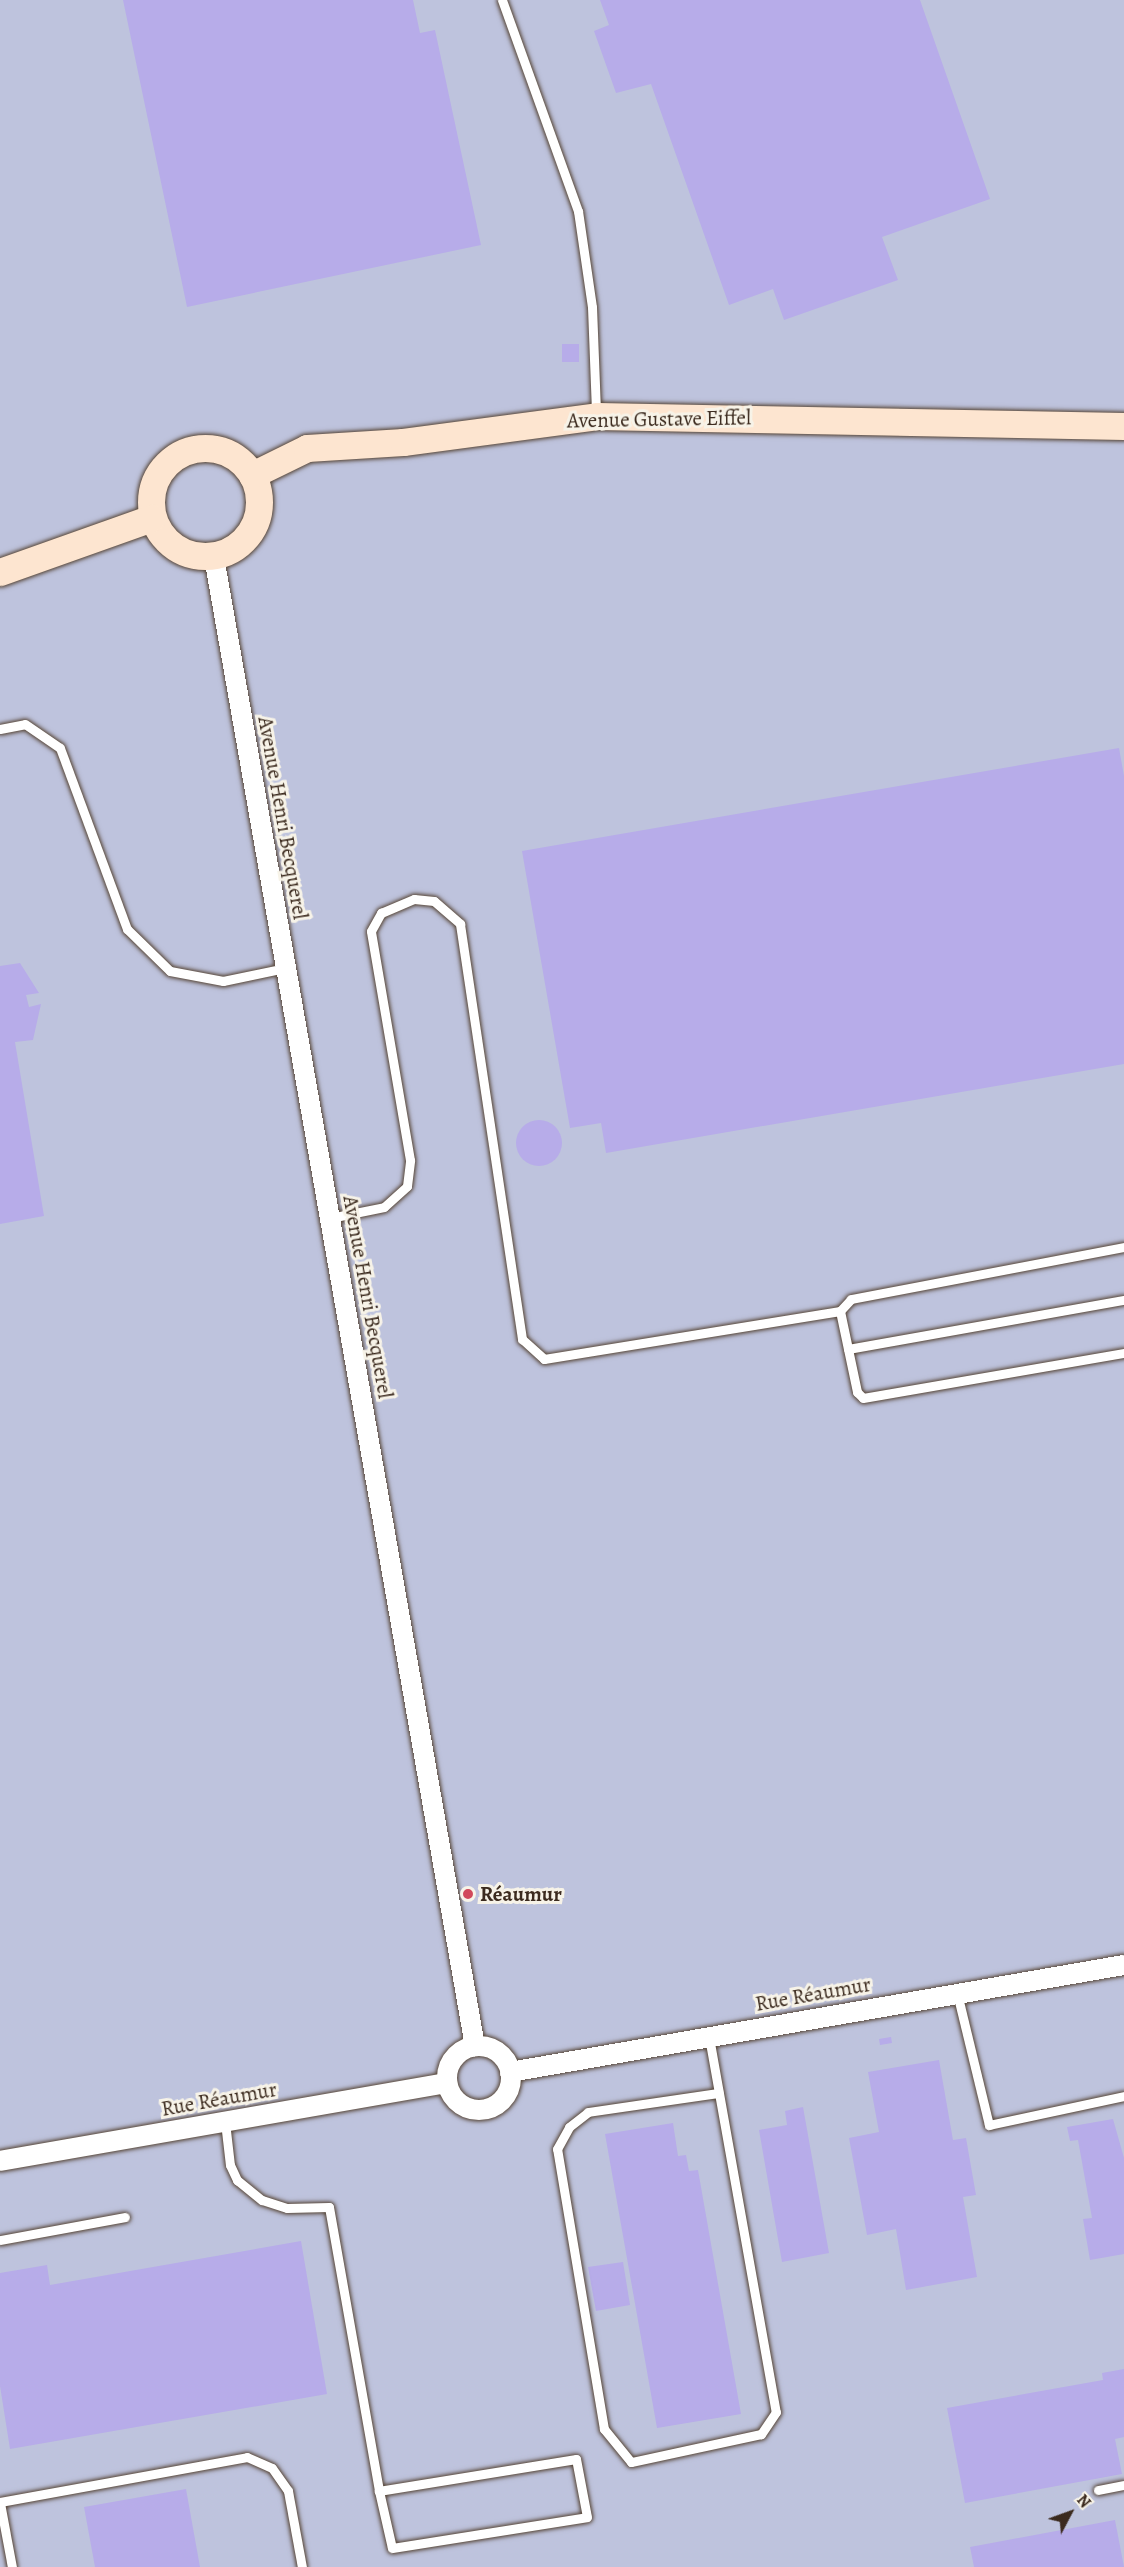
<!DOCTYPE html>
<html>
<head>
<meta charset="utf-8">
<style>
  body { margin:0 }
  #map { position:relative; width:1124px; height:2567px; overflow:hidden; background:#eedebc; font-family:Alegreya,serif }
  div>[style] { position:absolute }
  .industrial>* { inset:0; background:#bec3dd }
  .building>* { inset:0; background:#b7ace9 }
  .round { border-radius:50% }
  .roads { filter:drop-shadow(0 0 2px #564536) drop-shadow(0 0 2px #564536) }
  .lane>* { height:9px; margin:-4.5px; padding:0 4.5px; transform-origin:4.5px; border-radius:4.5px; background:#fff }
  .street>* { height:20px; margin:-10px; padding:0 10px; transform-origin:10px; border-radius:10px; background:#fff }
  .street>.ring { margin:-10px; padding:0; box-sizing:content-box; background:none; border:20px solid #fff; border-radius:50% }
  .secondary>* { height:27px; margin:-13.5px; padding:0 13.5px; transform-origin:13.5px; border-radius:13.5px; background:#fde5d0 }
  .secondary>.ring { margin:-13.5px; padding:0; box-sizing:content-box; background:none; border:27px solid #fde5d0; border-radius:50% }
  .dots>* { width:16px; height:16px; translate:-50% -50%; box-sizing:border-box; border:3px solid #f7f3e8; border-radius:50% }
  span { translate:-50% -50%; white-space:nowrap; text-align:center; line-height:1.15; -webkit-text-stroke:6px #f7f3e8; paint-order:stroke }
  .street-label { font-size:21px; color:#3b2a1e }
  .poi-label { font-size:21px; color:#3b2a1e; font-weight:700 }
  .left { translate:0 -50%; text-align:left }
  .north { position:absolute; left:1040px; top:2483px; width:60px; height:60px; -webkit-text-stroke:4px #f7f3e8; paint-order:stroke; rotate:49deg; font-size:16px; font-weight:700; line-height:24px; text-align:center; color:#3b2a1e }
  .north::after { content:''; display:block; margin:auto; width:21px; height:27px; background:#3b2a1e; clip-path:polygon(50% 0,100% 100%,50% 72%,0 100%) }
</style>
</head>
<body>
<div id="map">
  <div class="industrial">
    <i style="clip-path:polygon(0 0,1124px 0,1124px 2567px,0 2567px)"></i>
  </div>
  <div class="building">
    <i style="clip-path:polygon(123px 0,413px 0,420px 33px,435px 30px,481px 245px,187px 307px)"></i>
    <i style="clip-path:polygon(600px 0,920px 0,990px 199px,882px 237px,898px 280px,784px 320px,773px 289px,729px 305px,651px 84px,616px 93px,594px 31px,609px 25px)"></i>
    <i style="clip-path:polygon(562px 344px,579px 344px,579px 362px,562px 362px)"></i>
    <i style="clip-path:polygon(1119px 748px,1124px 776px,1124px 1064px,606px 1153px,601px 1123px,570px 1128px,522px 851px)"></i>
    <i style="clip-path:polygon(20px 963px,39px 993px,26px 995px,29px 1007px,41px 1004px,33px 1040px,15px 1042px,44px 1216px,0 1224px,0 966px)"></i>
    <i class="round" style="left:516px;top:1120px;width:46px;height:46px"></i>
    <i style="clip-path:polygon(891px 2037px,892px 2043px,880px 2045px,879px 2039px)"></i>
    <i style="clip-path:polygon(939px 2060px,953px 2140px,966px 2138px,976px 2195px,963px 2197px,977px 2277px,906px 2290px,896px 2229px,867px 2235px,849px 2138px,879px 2132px,868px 2072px)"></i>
    <i style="clip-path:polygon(803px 2107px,829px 2253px,782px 2262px,759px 2130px,787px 2125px,785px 2111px)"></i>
    <i style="clip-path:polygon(1113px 2119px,1124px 2158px,1124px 2254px,1090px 2260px,1083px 2219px,1092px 2218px,1078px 2140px,1070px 2141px,1067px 2127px)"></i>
    <i style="clip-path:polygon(673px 2123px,678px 2156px,686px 2155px,689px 2171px,698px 2170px,741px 2414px,657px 2428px,605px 2134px)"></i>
    <i style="clip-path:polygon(301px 2241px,327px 2394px,10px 2449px,0 2386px,0 2273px,47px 2265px,50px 2285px)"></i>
    <i style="clip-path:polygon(623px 2262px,630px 2305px,596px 2311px,588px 2267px)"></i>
    <i style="clip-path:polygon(1124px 2369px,1124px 2437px,1115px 2439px,1122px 2474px,965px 2503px,947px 2408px,1103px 2380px,1102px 2373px)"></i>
    <i style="clip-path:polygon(186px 2489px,200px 2567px,95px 2567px,84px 2507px)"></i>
    <i style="clip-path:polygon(1115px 2520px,1124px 2567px,974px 2567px,970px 2547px)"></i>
  </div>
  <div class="roads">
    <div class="lane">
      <i style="left:502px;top:0;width:224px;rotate:70.2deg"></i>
      <i style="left:578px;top:211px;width:97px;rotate:81.7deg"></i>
      <i style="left:592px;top:307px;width:106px;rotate:87.8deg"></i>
      <i style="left:0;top:729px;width:25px;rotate:-11deg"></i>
      <i style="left:25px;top:724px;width:42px;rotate:34.4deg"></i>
      <i style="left:60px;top:748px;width:193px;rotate:69.7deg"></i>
      <i style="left:127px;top:929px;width:60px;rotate:44.3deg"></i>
      <i style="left:170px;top:971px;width:54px;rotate:10.7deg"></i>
      <i style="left:223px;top:981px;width:63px;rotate:-11.8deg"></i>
      <i style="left:330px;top:1218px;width:55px;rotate:-11.5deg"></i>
      <i style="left:384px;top:1207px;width:31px;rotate:-42deg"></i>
      <i style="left:407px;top:1186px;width:26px;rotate:-83deg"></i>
      <i style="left:410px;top:1160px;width:232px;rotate:-99.7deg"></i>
      <i style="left:371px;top:931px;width:21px;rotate:-61deg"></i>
      <i style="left:381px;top:913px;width:36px;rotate:-23deg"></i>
      <i style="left:414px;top:899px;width:20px;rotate:6deg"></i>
      <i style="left:434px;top:901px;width:35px;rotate:41deg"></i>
      <i style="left:460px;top:924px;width:420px;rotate:81.5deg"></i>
      <i style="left:522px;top:1339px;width:30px;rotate:42deg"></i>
      <i style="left:544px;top:1359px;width:300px;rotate:-9.2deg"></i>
      <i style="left:840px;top:1311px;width:16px;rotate:-47deg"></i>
      <i style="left:851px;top:1299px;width:278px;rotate:-10.8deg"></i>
      <i style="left:840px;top:1311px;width:83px;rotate:78.1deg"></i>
      <i style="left:857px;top:1392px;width:8px;rotate:45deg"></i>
      <i style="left:863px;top:1398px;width:265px;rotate:-9.8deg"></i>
      <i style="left:848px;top:1349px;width:280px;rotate:-10.1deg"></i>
      <i style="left:957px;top:1993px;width:136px;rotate:76.4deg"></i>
      <i style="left:989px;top:2125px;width:138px;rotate:-12.1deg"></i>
      <i style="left:709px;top:2037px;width:381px;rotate:79.9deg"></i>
      <i style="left:776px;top:2412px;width:27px;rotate:124deg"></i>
      <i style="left:761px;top:2434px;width:133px;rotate:167.8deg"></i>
      <i style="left:631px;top:2462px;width:43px;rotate:-129.3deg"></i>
      <i style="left:604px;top:2429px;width:284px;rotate:-99.5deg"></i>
      <i style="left:557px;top:2149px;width:25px;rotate:-61deg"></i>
      <i style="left:569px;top:2127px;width:24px;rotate:-38deg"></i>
      <i style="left:588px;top:2112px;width:132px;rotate:-8.3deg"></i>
      <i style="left:225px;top:2122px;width:43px;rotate:83.4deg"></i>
      <i style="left:230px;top:2165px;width:17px;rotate:65deg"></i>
      <i style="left:237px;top:2180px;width:32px;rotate:39deg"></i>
      <i style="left:262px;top:2200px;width:26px;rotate:18deg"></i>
      <i style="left:287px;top:2208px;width:42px;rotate:-1.4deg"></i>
      <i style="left:329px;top:2207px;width:288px;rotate:80deg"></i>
      <i style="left:379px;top:2491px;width:58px;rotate:77.2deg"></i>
      <i style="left:392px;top:2548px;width:197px;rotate:-9deg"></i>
      <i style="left:587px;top:2517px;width:59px;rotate:-100.7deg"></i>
      <i style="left:576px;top:2459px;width:200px;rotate:170.8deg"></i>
      <i style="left:0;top:2240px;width:127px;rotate:-10.4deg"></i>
      <i style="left:1098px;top:2490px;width:26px;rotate:-11deg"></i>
      <i style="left:0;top:2502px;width:251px;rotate:-10.3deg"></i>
      <i style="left:247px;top:2457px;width:27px;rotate:24deg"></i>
      <i style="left:272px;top:2468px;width:28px;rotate:55deg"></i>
      <i style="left:288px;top:2491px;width:77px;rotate:79.6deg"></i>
      <i style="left:0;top:2503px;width:65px;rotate:79.4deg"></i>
    </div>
    <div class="street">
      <i style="left:214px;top:557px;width:1512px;rotate:80.06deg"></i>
      <i class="ring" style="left:447px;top:2046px;width:44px;height:44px"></i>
      <i style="left:510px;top:2072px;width:623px;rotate:-9.89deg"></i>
      <i style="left:0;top:2161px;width:454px;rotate:-9.9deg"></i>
    </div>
    <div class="secondary">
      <i class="ring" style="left:151px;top:448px;width:81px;height:81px"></i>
      <i style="left:252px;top:475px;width:61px;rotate:-26.1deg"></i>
      <i style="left:307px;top:448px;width:96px;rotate:-3.6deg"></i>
      <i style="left:403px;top:442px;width:196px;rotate:-7.6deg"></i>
      <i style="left:597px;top:416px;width:527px;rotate:1.09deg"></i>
      <i style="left:0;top:572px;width:161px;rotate:-19.6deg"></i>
    </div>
  </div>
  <div class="dots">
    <i style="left:468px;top:1894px;background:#d1495b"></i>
  </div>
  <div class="street-label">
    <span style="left:659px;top:419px;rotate:-1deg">Avenue Gustave Eiffel</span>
    <span style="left:283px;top:818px;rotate:80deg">Avenue Henri Becquerel</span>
    <span style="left:368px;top:1297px;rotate:80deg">Avenue Henri Becquerel</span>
    <span style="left:813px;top:1994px;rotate:-10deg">Rue Réaumur</span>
    <span style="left:219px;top:2099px;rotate:-10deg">Rue Réaumur</span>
  </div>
  <div class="poi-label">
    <span class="left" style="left:480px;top:1894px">Réaumur</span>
  </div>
  <div class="north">N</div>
</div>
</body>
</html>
